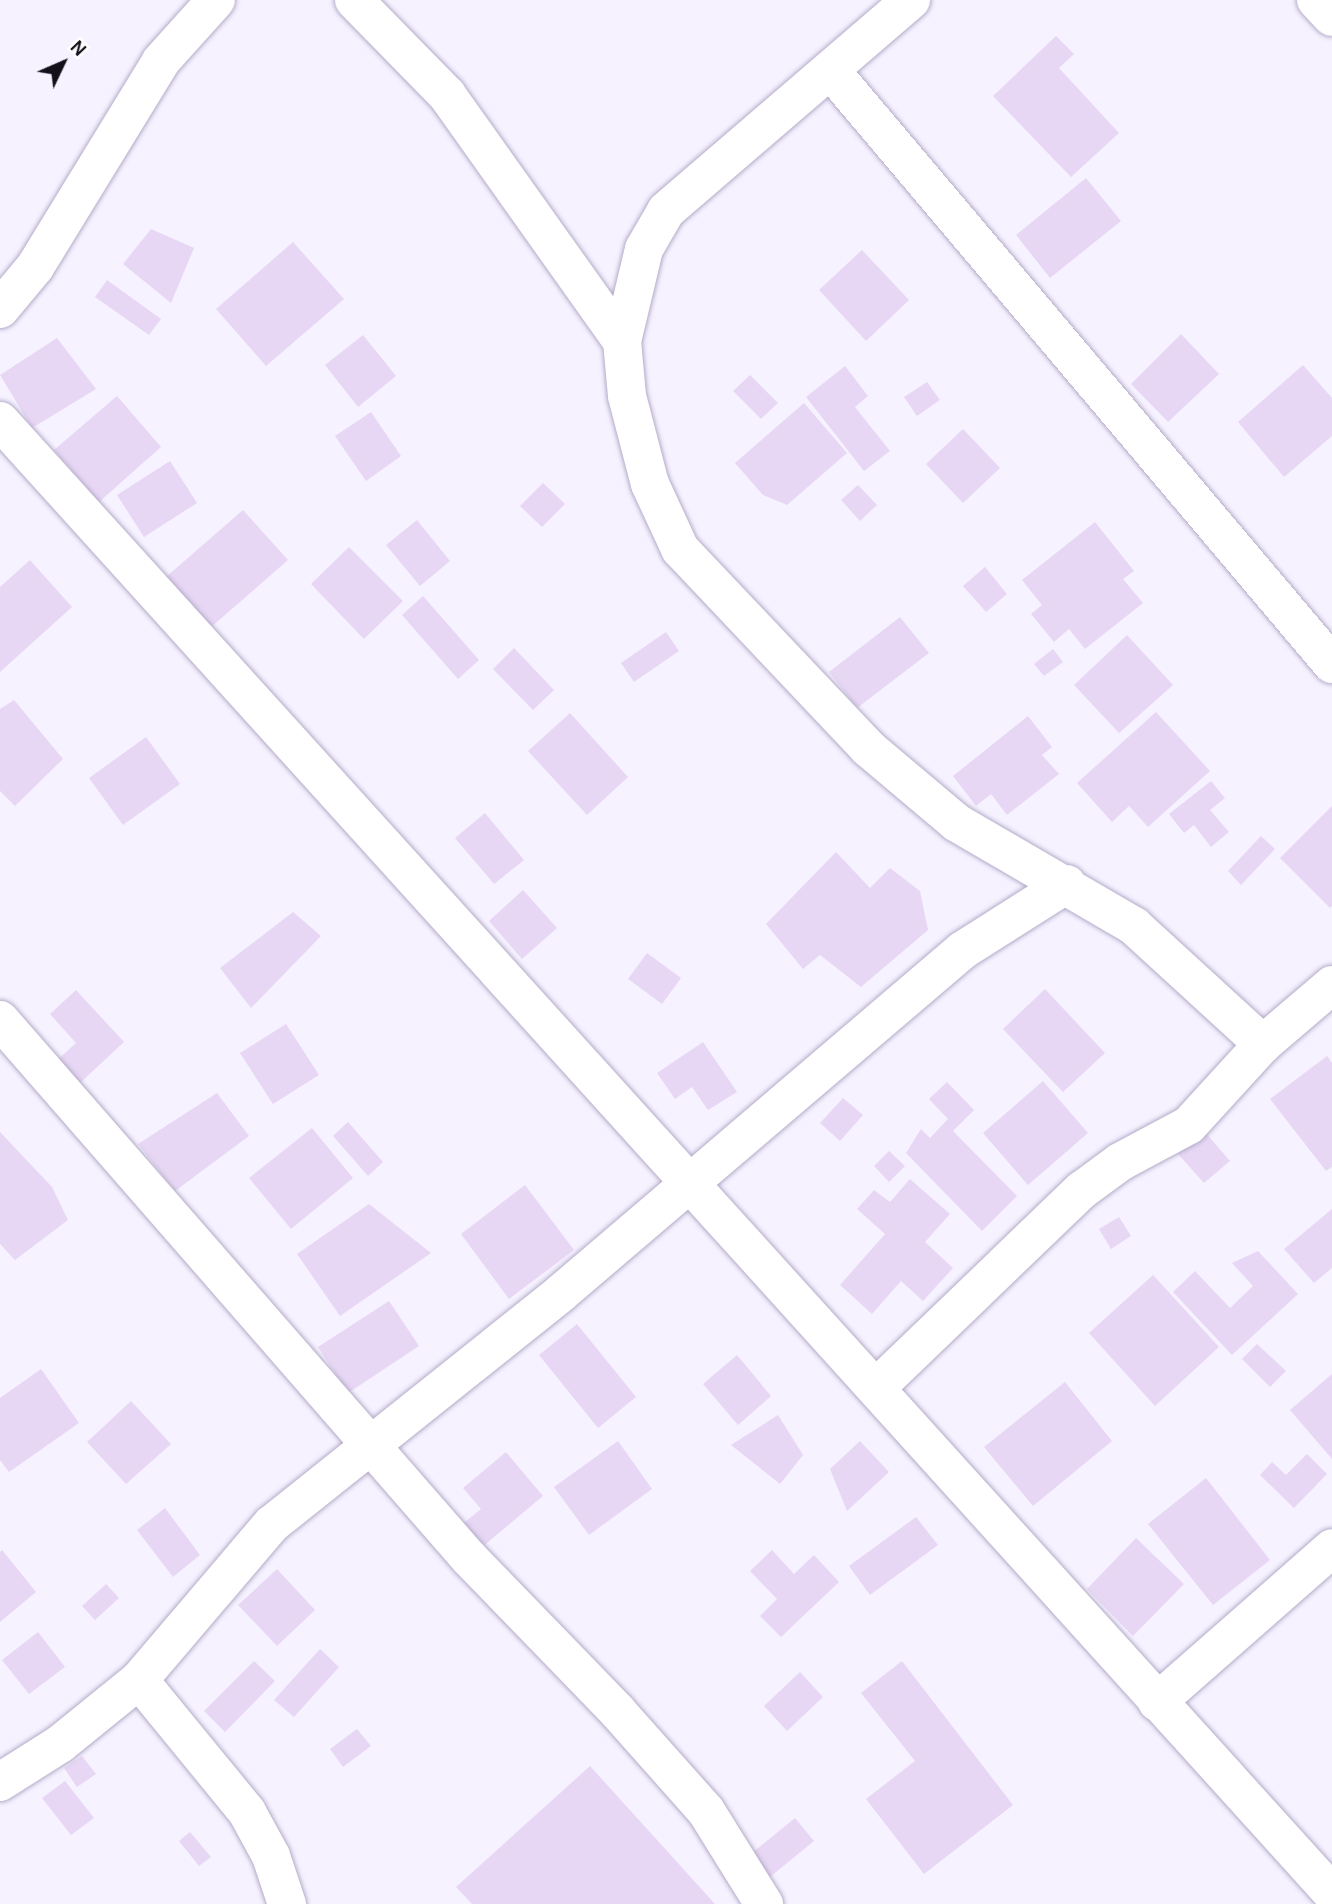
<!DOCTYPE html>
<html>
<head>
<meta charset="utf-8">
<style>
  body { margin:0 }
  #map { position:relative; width:1332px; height:1904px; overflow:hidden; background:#f6f2ff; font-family:Karla,sans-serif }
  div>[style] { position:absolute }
  .building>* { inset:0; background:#e7d7f4 }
  .roads { filter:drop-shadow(0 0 2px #b4abc9) drop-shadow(0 0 2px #b4abc9) }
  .street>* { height:38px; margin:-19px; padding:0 19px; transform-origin:19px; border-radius:19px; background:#fff }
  span { translate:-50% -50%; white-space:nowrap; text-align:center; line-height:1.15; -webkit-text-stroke:5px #fff; paint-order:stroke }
  .north { position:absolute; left:28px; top:28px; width:70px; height:70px; -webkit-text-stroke:5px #fff; paint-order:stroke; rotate:46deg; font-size:19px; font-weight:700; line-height:28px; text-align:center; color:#13101a }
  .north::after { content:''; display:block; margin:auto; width:24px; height:32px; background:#13101a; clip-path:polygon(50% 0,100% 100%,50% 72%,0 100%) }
</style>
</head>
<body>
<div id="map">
  <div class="building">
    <i style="clip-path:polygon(1056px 36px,1074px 54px,1059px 68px,1119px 133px,1071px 177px,993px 96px)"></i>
    <i style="clip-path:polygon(1086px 178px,1121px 221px,1050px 278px,1016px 235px)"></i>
    <i style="clip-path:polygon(151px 229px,194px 248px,171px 303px,123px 264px)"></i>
    <i style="clip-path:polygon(293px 242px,344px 299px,266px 366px,216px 309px)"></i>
    <i style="clip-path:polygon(862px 250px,909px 300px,866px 341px,819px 290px)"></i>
    <i style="clip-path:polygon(107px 280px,161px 319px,149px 335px,95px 297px)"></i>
    <i style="clip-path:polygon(1181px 334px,1219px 374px,1168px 422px,1131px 384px)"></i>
    <i style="clip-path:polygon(363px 335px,396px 376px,358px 407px,325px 365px)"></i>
    <i style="clip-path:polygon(57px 338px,96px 389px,32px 428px,0 375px)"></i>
    <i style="clip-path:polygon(1303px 365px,1332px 398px,1332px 436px,1284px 477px,1238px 422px)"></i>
    <i style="clip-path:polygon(845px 366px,868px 396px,855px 407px,890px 451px,864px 471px,806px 397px)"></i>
    <i style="clip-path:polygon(750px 375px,778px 403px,761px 419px,733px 391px)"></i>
    <i style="clip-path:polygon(927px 382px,940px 400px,917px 416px,904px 397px)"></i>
    <i style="clip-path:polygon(117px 396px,161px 447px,99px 502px,54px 450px)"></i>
    <i style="clip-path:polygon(804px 403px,847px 453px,787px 505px,763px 495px,735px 463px)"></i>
    <i style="clip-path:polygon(371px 412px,401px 456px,366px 481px,335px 436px)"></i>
    <i style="clip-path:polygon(963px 429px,1000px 468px,963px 503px,926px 464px)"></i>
    <i style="clip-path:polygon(170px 461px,197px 503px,144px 537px,117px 495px)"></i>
    <i style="clip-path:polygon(543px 483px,565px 504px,542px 527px,520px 506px)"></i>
    <i style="clip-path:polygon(858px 485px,877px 505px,860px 521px,841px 500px)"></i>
    <i style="clip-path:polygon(243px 510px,288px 560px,210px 628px,166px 577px)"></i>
    <i style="clip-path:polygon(417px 520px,450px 561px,420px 586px,386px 545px)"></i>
    <i style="clip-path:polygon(1095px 522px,1134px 571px,1123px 579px,1143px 603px,1085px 649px,1069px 629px,1054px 642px,1031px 614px,1042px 605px,1022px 580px)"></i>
    <i style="clip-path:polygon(349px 547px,403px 601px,364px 639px,311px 584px)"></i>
    <i style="clip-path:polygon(30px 560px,72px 607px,0 672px,0 587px)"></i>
    <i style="clip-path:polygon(985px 567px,1007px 594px,986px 612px,963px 586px)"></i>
    <i style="clip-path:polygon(423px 596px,479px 660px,458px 679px,402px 615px)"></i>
    <i style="clip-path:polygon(900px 617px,929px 653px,857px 708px,829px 672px)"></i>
    <i style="clip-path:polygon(666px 632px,679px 651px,634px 682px,621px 663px)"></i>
    <i style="clip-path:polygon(1127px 635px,1173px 685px,1119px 733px,1074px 685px)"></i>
    <i style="clip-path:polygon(514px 648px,554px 690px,533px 710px,493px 669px)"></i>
    <i style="clip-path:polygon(1053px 649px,1063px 662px,1044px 676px,1034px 664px)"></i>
    <i style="clip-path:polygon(14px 700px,63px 759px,15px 806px,0 791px,0 709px)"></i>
    <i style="clip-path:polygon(1156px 712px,1210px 771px,1148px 827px,1129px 806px,1112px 822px,1077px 783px)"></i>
    <i style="clip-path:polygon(570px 713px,628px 777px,587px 815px,528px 751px)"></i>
    <i style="clip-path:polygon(1028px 716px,1052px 747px,1042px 755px,1059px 774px,1007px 815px,991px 794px,976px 806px,953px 776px)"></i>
    <i style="clip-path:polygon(146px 737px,180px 784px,123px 825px,89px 778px)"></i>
    <i style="clip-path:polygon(1211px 781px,1225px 798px,1210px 810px,1229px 832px,1211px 847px,1194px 825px,1184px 833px,1169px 814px)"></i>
    <i style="clip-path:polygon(1332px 806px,1332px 906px,1330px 908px,1280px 858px)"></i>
    <i style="clip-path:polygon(485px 813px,524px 860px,494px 884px,455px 838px)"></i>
    <i style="clip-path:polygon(1261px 836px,1275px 849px,1241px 885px,1228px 871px)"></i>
    <i style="clip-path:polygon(836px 852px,870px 888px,890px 868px,920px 891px,928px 930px,861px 987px,820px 955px,803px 969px,766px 924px)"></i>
    <i style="clip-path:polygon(523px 890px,557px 928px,522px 959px,489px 921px)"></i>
    <i style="clip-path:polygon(293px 912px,321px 936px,251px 1008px,220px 968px)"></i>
    <i style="clip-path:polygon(647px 953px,681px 978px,662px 1004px,628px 979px)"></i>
    <i style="clip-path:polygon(1045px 989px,1105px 1053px,1063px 1092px,1003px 1029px)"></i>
    <i style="clip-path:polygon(76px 990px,124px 1042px,65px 1097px,55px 1062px,76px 1043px,50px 1014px)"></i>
    <i style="clip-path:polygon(286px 1024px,319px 1075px,273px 1104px,240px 1053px)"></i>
    <i style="clip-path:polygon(703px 1042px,737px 1092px,708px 1110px,692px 1087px,675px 1099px,657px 1073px)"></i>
    <i style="clip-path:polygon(1327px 1056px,1332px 1063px,1332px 1167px,1326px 1171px,1270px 1099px)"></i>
    <i style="clip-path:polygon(1043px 1081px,1088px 1133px,1028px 1185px,983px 1133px)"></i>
    <i style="clip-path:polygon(947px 1082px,974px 1110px,953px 1131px,1017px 1196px,982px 1231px,906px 1153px,921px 1129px,930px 1138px,948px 1119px,929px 1099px)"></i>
    <i style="clip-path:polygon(217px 1093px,249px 1136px,175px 1191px,138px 1144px)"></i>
    <i style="clip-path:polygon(843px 1098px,863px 1115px,840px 1141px,820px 1123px)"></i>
    <i style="clip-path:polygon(348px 1122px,383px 1162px,368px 1176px,333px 1136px)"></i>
    <i style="clip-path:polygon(312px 1128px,353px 1178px,291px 1229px,249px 1178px)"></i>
    <i style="clip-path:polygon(0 1132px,52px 1187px,68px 1220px,15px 1260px,0 1244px)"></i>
    <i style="clip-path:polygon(1205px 1132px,1230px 1161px,1204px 1183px,1178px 1154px)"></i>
    <i style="clip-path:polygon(889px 1151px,905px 1166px,889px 1182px,874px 1166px)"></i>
    <i style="clip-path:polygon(910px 1179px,950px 1214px,925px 1242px,953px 1268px,923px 1301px,901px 1281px,872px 1314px,840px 1285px,885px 1234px,857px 1209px,874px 1190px,890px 1202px)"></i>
    <i style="clip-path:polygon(525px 1185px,574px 1250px,509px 1299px,461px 1234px)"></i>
    <i style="clip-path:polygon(369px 1204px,431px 1253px,340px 1316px,297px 1254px)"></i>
    <i style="clip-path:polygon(1332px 1209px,1332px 1268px,1314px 1283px,1284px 1249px)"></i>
    <i style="clip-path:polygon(1119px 1217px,1131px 1236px,1111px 1249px,1099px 1229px)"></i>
    <i style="clip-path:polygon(1258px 1251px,1298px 1294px,1232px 1355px,1173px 1292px,1195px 1271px,1230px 1308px,1253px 1286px,1232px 1263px)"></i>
    <i style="clip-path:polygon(1153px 1275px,1219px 1347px,1155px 1406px,1089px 1333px)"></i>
    <i style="clip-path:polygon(389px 1301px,419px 1346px,348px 1393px,318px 1347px)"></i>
    <i style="clip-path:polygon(577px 1324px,636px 1397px,598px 1428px,539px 1355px)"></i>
    <i style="clip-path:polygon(1257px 1344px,1286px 1371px,1270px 1387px,1242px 1359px)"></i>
    <i style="clip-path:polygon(737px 1355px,771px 1396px,738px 1425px,703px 1384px)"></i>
    <i style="clip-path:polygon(41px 1369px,79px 1423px,9px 1472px,0 1460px,0 1398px)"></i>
    <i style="clip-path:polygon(1332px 1374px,1332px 1459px,1290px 1410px)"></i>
    <i style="clip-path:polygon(1065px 1382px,1112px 1441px,1033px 1506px,984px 1447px)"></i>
    <i style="clip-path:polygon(131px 1401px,171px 1444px,126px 1484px,87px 1442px)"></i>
    <i style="clip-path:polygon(778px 1415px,803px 1455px,780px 1484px,731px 1445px)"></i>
    <i style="clip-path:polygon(618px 1441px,652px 1489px,589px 1535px,554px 1487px)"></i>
    <i style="clip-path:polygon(860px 1441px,889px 1472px,847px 1511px,830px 1469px)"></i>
    <i style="clip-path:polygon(506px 1452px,543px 1496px,469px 1558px,449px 1535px,481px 1509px,463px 1488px)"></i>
    <i style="clip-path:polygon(1307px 1454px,1327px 1474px,1294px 1508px,1260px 1475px,1272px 1462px,1286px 1475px)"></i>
    <i style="clip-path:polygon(1206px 1478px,1270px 1560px,1213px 1605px,1148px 1524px)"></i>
    <i style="clip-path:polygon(165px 1508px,200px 1555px,173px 1577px,137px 1530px)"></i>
    <i style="clip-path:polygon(916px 1517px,938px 1545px,870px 1595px,849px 1566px)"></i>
    <i style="clip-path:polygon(1136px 1538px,1184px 1584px,1133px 1636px,1087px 1589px)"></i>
    <i style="clip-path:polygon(2px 1550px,36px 1592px,0 1622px,0 1552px)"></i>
    <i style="clip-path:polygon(772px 1550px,794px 1574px,814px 1555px,839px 1582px,781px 1637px,760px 1616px,777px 1599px,750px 1571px)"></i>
    <i style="clip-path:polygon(277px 1569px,315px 1610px,277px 1646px,238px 1605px)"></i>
    <i style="clip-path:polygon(106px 1584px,119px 1598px,95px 1620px,82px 1606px)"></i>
    <i style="clip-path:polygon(38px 1632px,65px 1667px,29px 1694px,2px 1660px)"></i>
    <i style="clip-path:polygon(320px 1649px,339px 1667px,294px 1717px,274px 1700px)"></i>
    <i style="clip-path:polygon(254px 1661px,275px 1681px,225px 1732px,204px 1711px)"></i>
    <i style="clip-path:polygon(902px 1661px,1013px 1805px,924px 1874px,866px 1799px,915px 1761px,861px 1693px)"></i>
    <i style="clip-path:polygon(800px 1672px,823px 1697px,787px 1731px,764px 1706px)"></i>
    <i style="clip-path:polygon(357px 1729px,371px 1746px,343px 1767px,330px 1749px)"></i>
    <i style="clip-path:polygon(82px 1756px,96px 1774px,77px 1787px,64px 1768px)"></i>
    <i style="clip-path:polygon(590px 1766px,715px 1904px,472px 1904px,456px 1887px)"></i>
    <i style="clip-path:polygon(65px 1781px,94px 1818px,71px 1835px,42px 1798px)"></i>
    <i style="clip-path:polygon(795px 1818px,814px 1841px,770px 1877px,751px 1854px)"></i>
    <i style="clip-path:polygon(190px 1832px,211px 1857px,199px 1866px,179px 1841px)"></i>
  </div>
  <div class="roads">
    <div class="street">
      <i style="left:354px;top:0;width:133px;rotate:45.6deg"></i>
      <i style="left:447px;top:95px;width:302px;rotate:54.6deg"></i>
      <i style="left:911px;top:0;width:323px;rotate:139.3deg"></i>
      <i style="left:666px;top:211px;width:44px;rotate:120.1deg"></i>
      <i style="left:644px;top:249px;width:95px;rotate:103.4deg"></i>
      <i style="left:622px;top:341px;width:55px;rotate:84.8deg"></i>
      <i style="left:627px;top:396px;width:91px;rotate:75.4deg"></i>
      <i style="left:650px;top:484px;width:72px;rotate:65.2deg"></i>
      <i style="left:680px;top:549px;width:274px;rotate:46.6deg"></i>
      <i style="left:868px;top:748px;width:116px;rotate:40.1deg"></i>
      <i style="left:957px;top:823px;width:205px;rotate:30.2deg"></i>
      <i style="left:1134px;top:926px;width:175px;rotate:42.5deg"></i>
      <i style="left:1316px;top:0;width:23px;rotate:47deg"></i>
      <i style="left:832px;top:72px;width:775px;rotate:49.82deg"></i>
      <i style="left:0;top:309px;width:55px;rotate:-50.2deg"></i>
      <i style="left:35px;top:267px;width:241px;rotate:-58.5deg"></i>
      <i style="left:161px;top:61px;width:82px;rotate:-48deg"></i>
      <i style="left:0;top:421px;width:1985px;rotate:47.86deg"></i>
      <i style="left:0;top:1020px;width:714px;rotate:48.92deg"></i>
      <i style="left:469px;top:1558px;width:214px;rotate:45.9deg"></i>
      <i style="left:618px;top:1712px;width:132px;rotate:48.4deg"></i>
      <i style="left:706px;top:1811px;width:110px;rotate:58.1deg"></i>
      <i style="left:878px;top:1386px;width:283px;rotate:-43.9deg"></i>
      <i style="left:1082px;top:1190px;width:47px;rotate:-36.4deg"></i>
      <i style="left:1120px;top:1162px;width:78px;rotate:-28.2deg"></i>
      <i style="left:1189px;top:1125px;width:110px;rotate:-47.6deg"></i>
      <i style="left:1263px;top:1044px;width:91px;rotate:-40.5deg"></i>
      <i style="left:139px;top:1680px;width:171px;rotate:50.7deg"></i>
      <i style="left:247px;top:1812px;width:50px;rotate:61.4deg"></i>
      <i style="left:271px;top:1856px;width:51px;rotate:71.6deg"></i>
      <i style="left:1157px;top:1702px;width:233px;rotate:-41.3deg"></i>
      <i style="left:0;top:1782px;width:71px;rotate:-32.3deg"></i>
      <i style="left:60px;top:1744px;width:102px;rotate:-39deg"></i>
      <i style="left:139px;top:1680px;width:205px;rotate:-49.6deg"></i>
      <i style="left:272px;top:1524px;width:370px;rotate:-38.6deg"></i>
      <i style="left:561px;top:1293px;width:528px;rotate:-40.47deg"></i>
      <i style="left:963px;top:950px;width:123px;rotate:-32.4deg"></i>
    </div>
  </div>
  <div class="north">N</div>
</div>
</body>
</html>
